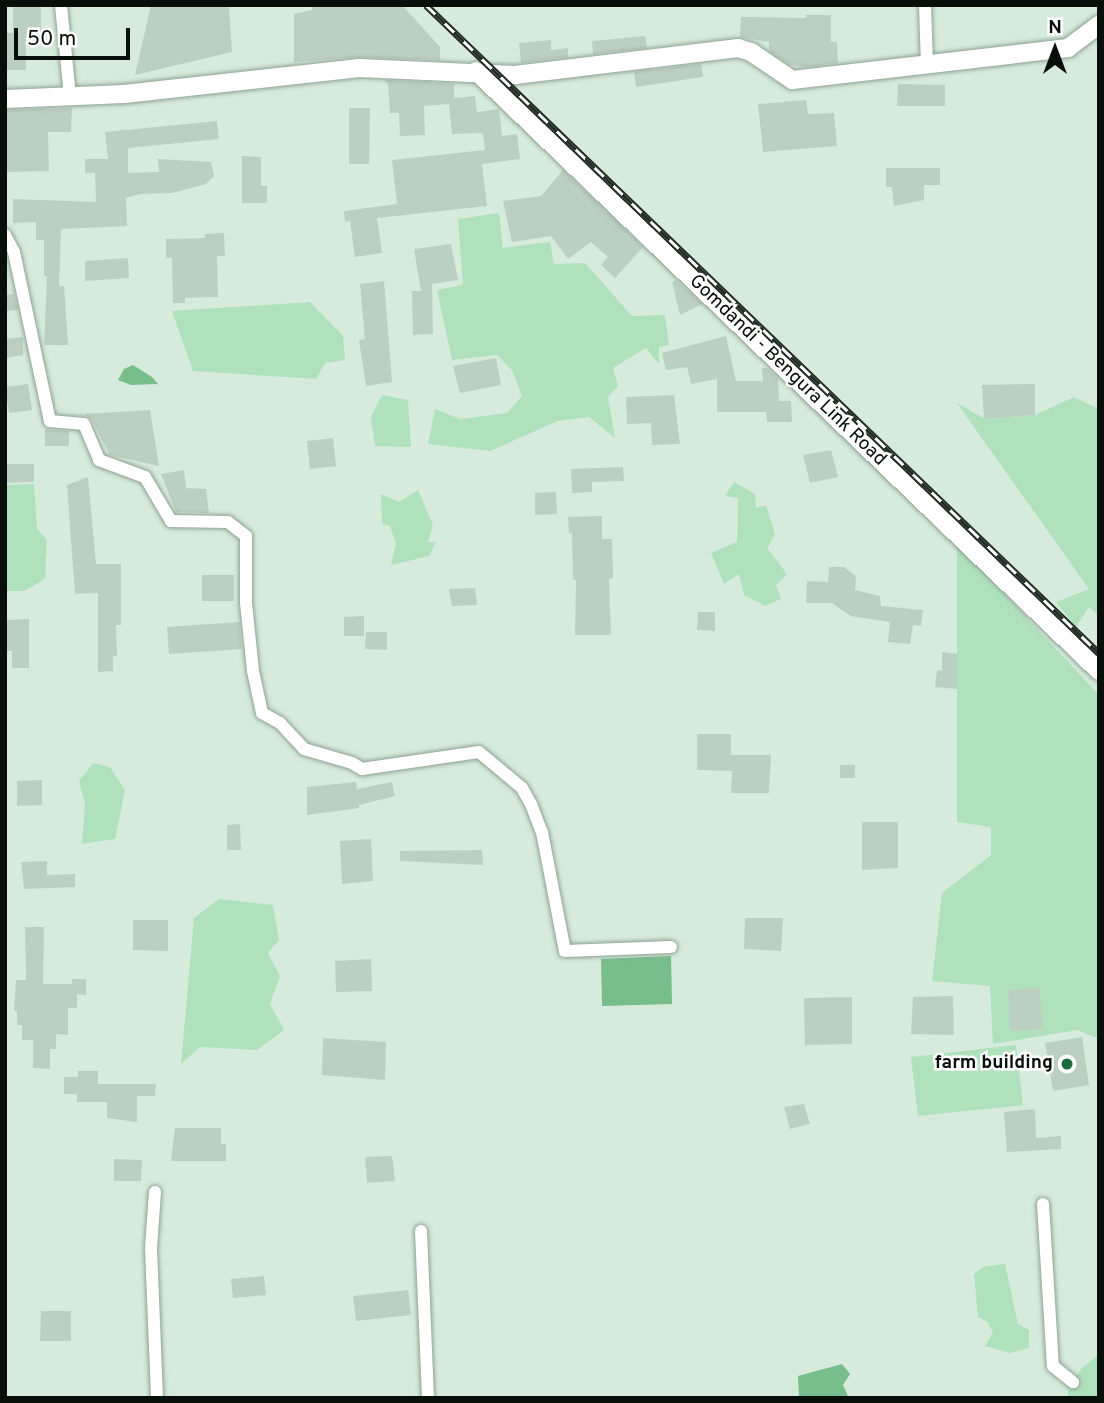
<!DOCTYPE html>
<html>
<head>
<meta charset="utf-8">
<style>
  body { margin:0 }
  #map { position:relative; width:1104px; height:1403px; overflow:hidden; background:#d6ebdb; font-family:Overpass,sans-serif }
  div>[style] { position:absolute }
  .green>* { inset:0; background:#afe2bc }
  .water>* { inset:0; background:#77be8c }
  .building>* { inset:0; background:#bcd0c1 }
  .roads { filter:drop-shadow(0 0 2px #8fa293) drop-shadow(0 0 2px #8fa293) }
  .minor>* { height:12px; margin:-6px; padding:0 6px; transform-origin:6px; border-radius:6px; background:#fff }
  .secondary>* { height:18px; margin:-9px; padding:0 9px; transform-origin:9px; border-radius:9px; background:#fff }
  .rail>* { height:7px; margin-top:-3.5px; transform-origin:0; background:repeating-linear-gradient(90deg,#fff 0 13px,#232c25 0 26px); box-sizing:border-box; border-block:2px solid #232c25 }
  .dots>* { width:19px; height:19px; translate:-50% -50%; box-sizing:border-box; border:4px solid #fff; border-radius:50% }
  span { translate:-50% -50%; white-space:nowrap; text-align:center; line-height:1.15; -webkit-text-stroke:5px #fff; paint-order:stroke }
  .street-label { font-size:19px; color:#080f0a }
  .poi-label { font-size:19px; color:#080f0a; font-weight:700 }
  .right { translate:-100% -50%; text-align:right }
  .frame { position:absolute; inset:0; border:7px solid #080f0a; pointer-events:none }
  .north { position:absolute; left:1020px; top:14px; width:70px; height:70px; -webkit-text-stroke:5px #fff; paint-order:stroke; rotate:0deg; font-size:19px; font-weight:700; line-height:28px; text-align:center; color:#080f0a }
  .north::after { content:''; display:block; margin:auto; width:24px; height:32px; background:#080f0a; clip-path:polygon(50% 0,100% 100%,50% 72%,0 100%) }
  .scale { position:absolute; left:14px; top:28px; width:116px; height:32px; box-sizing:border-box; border:4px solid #080f0a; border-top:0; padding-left:9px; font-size:21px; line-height:24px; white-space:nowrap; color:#080f0a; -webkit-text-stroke:5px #fff; paint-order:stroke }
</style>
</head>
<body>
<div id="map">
  <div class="green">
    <i style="clip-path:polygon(499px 213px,503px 248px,550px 242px,554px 264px,585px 263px,632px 316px,665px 315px,669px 345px,659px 347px,659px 364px,646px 348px,613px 368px,618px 386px,608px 397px,615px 438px,589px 417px,558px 421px,490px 451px,428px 444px,435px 409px,460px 419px,507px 413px,522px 396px,512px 370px,497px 355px,452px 360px,437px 290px,463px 285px,458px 219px)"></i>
    <i style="clip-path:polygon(310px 302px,343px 336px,345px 360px,325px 363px,316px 379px,193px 371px,172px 311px)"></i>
    <i style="clip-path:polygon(382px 395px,408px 400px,411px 447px,375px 446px,371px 417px)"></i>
    <i style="clip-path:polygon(1074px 397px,1099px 409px,1099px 616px,1089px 607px,1076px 627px,1056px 602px,1089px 589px,957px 403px,985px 419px,1035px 415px)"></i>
    <i style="clip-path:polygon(734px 482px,755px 494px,756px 508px,766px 505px,775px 534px,767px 548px,787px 574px,776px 585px,781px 599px,765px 606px,744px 595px,739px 574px,724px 584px,711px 553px,737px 542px,738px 498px,725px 496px)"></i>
    <i style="clip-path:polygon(34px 484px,37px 529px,47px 540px,45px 579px,24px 591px,5px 591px,5px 485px)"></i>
    <i style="clip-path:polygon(418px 490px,433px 525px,428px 542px,436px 542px,429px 556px,391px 565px,396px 543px,390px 526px,382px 524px,381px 494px,399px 502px)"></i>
    <i style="clip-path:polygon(957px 543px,1099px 695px,1097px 1038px,1077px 1030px,993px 1044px,990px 986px,932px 981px,942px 893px,991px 855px,991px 827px,957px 822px)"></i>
    <i style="clip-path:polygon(93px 763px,110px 767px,125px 790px,115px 839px,82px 844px,85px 804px,79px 781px)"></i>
    <i style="clip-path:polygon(219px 899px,273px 905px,279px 940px,268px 953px,280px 976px,270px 1004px,284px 1030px,257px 1050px,200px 1047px,181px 1064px,194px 918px)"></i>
    <i style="clip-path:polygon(1016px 1045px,1023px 1105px,918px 1116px,911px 1057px)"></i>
    <i style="clip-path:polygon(1005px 1264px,1018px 1324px,1029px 1330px,1029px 1348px,1010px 1353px,985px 1346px,993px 1333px,988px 1322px,978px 1317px,974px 1274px,983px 1267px)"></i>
    <i style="clip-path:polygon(1099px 1354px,1099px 1398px,1068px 1398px,1068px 1388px,1082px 1368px)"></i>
  </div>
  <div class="water">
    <i style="clip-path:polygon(133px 365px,152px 377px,158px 384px,131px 385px,118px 380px,124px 369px)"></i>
    <i style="clip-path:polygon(671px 956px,672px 1004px,602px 1006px,601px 959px)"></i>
    <i style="clip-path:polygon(842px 1364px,850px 1374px,843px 1385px,849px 1398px,799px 1398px,798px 1376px)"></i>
  </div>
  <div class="building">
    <i style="clip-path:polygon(13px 5px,41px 5px,41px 38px,26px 38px,26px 70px,5px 70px,5px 33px,13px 33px)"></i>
    <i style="clip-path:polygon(151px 5px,229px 5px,232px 52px,135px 75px)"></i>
    <i style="clip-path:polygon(312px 5px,402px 5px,440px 47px,440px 60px,360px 57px,294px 62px,294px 14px,312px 10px)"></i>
    <i style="clip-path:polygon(806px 15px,831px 15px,831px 42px,837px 42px,838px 63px,805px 67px,790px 65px,769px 51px,769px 42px,740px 37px,741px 17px,806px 18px)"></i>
    <i style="clip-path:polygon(645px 36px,647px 48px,593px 54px,592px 41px)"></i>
    <i style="clip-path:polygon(551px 40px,551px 50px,568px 48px,568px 57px,521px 63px,519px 43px)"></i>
    <i style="clip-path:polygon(701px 64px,703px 77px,636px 87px,634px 72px)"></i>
    <i style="clip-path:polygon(384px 80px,454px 84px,454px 98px,475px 96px,477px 112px,499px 109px,502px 136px,517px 134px,520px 159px,482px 164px,487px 206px,377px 218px,382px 253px,355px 257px,350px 221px,345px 222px,344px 211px,397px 204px,392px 160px,485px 150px,483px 133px,452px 134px,449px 104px,424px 106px,425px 135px,400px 136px,399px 113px,390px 113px,388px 84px)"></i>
    <i style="clip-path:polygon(898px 84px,945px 85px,945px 106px,897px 106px)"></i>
    <i style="clip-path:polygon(806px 100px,808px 114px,834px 113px,837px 146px,763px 152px,758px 104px)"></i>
    <i style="clip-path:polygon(72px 108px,71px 132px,48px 132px,49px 171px,5px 172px,5px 110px)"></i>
    <i style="clip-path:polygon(349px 108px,370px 108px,369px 164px,349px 164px)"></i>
    <i style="clip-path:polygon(217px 121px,219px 139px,128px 148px,128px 173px,159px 172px,158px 159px,211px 162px,214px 176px,206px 184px,172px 193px,141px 194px,126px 198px,127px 226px,61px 229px,59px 286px,64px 286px,68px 345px,44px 345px,47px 276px,44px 276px,44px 240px,36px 240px,36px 222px,13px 223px,13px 199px,96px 202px,95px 173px,85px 173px,85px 159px,108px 159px,105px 132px)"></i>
    <i style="clip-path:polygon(242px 156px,261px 157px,261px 186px,267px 186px,267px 203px,242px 203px)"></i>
    <i style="clip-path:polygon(886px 168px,940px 168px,940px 185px,924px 185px,924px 200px,894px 206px,892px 187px,886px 187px)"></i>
    <i style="clip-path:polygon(563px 170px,643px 247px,615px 278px,601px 265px,608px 257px,591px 242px,568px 259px,551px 236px,512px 242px,503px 201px,541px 196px)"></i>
    <i style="clip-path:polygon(224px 233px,225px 256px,217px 256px,218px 297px,185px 298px,185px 303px,173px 303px,172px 258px,166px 258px,166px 239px,205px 238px,205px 234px)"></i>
    <i style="clip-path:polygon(451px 244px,458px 280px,432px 284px,433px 334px,413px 335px,412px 291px,421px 291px,414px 249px)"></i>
    <i style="clip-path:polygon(128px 258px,129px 278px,85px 281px,85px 261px)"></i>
    <i style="clip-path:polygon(676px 280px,702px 304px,680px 315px,672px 282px)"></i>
    <i style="clip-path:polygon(384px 281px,392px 382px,366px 386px,359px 340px,365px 339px,360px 284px)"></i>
    <i style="clip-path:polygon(14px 294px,18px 310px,5px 311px,5px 295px)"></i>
    <i style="clip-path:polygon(726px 336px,736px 381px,763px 381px,762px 368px,768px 368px,778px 378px,779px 401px,791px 401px,792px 422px,767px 422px,766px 412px,717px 412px,717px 379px,691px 384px,687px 367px,666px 370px,662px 353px)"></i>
    <i style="clip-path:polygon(23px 337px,23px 355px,5px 358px,5px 339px)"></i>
    <i style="clip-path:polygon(496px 358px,501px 385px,460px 393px,453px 366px)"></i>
    <i style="clip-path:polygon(28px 384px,32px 410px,9px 413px,5px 387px)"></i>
    <i style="clip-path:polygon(1035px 384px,1035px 415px,984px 419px,982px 385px)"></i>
    <i style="clip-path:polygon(674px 395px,680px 444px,652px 445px,651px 423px,627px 424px,626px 397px)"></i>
    <i style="clip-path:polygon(150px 410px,159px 466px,110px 455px,92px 420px,84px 414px)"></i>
    <i style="clip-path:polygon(45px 429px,69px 431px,69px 446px,45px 446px)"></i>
    <i style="clip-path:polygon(333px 438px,336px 466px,310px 469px,307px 441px)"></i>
    <i style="clip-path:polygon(831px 450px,838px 477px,810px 483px,803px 455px)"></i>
    <i style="clip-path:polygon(5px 464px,34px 464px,34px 482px,5px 483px)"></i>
    <i style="clip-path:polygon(623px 467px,624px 481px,592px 482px,592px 492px,572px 493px,571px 469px)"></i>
    <i style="clip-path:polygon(184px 470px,186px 488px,206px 489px,209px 513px,176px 512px,161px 474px)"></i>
    <i style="clip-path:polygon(88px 477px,96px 564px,121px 564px,121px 625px,116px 625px,117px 656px,113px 656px,113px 671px,98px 672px,98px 593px,75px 594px,67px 485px)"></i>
    <i style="clip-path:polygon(556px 492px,557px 514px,535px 515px,535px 493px)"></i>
    <i style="clip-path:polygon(602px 516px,602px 539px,612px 539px,613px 578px,609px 579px,611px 635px,575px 635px,576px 580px,573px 580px,572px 533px,569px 533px,568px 517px)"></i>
    <i style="clip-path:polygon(829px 567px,844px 567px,856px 576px,855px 590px,880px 596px,881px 606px,923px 610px,921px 626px,913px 625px,910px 644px,888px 642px,890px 622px,851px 616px,832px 603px,806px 603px,807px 581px,828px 582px)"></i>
    <i style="clip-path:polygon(202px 575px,234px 575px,234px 601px,202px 601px)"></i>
    <i style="clip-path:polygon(475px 588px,477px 605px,452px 606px,449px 589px)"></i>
    <i style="clip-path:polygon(698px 612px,715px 612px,715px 631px,697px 630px)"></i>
    <i style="clip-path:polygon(364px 616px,364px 636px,344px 636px,344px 617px)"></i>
    <i style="clip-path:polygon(29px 619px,29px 668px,12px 668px,12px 651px,7px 651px,7px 620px)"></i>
    <i style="clip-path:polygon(239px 622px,242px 649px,169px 654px,167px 627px)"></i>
    <i style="clip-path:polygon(366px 632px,387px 632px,387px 650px,365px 649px)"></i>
    <i style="clip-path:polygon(942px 652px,957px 654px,957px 689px,935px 687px,937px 670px,942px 671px)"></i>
    <i style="clip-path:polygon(697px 734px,731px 734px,731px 755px,771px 755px,769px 793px,731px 793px,732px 771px,697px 770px)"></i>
    <i style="clip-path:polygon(840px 765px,855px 765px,855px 778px,840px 778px)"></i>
    <i style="clip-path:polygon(42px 780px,42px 805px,17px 806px,17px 781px)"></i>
    <i style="clip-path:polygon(356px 782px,357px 789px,392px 782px,395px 796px,359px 805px,359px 808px,307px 815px,307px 787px)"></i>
    <i style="clip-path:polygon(862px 822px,898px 822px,898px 868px,862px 870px)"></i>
    <i style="clip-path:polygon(240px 824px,241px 850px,227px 850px,227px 825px)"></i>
    <i style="clip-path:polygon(371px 839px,373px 881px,342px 884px,340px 841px)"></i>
    <i style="clip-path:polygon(482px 850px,483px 865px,400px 861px,400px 851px)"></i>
    <i style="clip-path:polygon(47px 861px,47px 875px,75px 874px,75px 887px,24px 889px,21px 862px)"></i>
    <i style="clip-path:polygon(745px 918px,783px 918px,781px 951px,744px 949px)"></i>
    <i style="clip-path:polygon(133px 920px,168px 920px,168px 951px,133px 950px)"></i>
    <i style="clip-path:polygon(25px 927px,44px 927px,43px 984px,72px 984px,72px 979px,86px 979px,86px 995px,77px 994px,77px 1008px,68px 1008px,68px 1035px,56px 1034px,56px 1049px,50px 1049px,50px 1069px,33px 1068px,33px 1040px,22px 1040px,22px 1025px,17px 1025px,17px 1011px,14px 1011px,16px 980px,26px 980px)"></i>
    <i style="clip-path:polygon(371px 959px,372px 991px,336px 992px,335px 961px)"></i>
    <i style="clip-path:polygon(1040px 988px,1043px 1029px,1010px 1031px,1008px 990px)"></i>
    <i style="clip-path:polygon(953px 996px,954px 1035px,911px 1034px,913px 997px)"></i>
    <i style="clip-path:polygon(852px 997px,852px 1044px,805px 1045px,804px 998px)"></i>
    <i style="clip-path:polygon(1082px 1037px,1089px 1085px,1053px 1091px,1045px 1043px)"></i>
    <i style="clip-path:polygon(323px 1038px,386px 1042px,385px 1080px,322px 1075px)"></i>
    <i style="clip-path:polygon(78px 1071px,98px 1071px,98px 1084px,156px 1084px,155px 1096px,137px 1096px,137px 1122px,107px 1118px,107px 1102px,77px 1102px,77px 1094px,64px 1094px,64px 1077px,78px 1077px)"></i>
    <i style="clip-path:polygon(804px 1104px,810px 1124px,790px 1129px,784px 1107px)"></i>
    <i style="clip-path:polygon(1035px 1109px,1036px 1138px,1061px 1136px,1061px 1149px,1007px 1152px,1004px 1112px)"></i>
    <i style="clip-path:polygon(175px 1128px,221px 1128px,221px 1144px,226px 1144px,226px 1161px,171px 1161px)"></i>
    <i style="clip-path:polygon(392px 1156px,395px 1181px,367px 1183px,365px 1157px)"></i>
    <i style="clip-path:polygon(114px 1159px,142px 1160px,141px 1181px,114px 1181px)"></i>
    <i style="clip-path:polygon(264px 1276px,266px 1295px,233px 1298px,231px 1279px)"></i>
    <i style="clip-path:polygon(408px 1290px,411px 1315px,356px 1321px,353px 1296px)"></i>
    <i style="clip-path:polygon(41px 1311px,71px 1311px,71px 1341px,40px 1341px)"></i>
  </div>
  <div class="roads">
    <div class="minor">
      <i style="left:61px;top:5px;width:91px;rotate:84.4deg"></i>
      <i style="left:925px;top:5px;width:59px;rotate:88.1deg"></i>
      <i style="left:5px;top:235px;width:19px;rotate:62deg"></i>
      <i style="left:14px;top:252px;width:173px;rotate:78deg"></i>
      <i style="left:50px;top:421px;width:34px;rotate:5deg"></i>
      <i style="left:84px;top:424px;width:39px;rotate:67deg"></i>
      <i style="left:99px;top:460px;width:49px;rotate:20.3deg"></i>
      <i style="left:145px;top:477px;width:51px;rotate:59.4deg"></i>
      <i style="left:171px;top:521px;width:57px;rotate:1deg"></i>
      <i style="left:228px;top:522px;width:23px;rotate:38deg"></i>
      <i style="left:246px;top:536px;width:67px;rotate:90deg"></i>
      <i style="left:246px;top:603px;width:68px;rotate:84.1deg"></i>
      <i style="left:253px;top:671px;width:43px;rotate:77.9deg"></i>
      <i style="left:262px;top:713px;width:21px;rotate:29deg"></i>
      <i style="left:280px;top:723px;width:35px;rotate:47deg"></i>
      <i style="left:304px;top:749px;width:50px;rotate:16.3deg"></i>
      <i style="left:352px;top:763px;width:12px;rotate:31deg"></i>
      <i style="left:362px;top:769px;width:118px;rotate:-8.3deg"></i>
      <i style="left:479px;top:752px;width:56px;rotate:39.9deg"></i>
      <i style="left:522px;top:788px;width:18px;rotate:61deg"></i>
      <i style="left:531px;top:804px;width:30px;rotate:69deg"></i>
      <i style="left:542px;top:832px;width:121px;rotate:79.1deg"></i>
      <i style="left:565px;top:951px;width:106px;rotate:-2.2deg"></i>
      <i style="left:155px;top:1192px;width:56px;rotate:94.1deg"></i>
      <i style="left:151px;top:1248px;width:150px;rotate:87.7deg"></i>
      <i style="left:1043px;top:1204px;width:162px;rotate:86.5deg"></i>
      <i style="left:1053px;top:1366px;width:26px;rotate:39deg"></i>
      <i style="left:421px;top:1231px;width:167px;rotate:87.6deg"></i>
    </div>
    <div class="secondary">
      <i style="left:476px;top:71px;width:865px;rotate:43.92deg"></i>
      <i style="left:5px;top:99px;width:119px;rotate:-2.4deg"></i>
      <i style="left:124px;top:94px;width:237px;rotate:-6.3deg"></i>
      <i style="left:360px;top:68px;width:155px;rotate:2.6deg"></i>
      <i style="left:515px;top:75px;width:225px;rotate:-6.9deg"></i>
      <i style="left:738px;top:48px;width:14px;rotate:17deg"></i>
      <i style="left:751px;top:52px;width:50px;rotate:34.3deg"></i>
      <i style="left:792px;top:80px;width:278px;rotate:-6.6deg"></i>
      <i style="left:1068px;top:48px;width:39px;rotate:-37deg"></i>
    </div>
  </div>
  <div class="rail">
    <i style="left:426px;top:5px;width:934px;rotate:43.92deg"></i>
  </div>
  <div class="dots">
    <i style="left:1067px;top:1064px;background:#1a6a3a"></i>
  </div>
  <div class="street-label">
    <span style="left:787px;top:371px;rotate:44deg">Gomdandi - Bengura Link Road</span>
  </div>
  <div class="poi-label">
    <span class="right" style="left:1053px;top:1064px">farm building</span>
  </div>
  <div class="frame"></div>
  <div class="north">N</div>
  <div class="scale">50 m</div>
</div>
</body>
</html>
